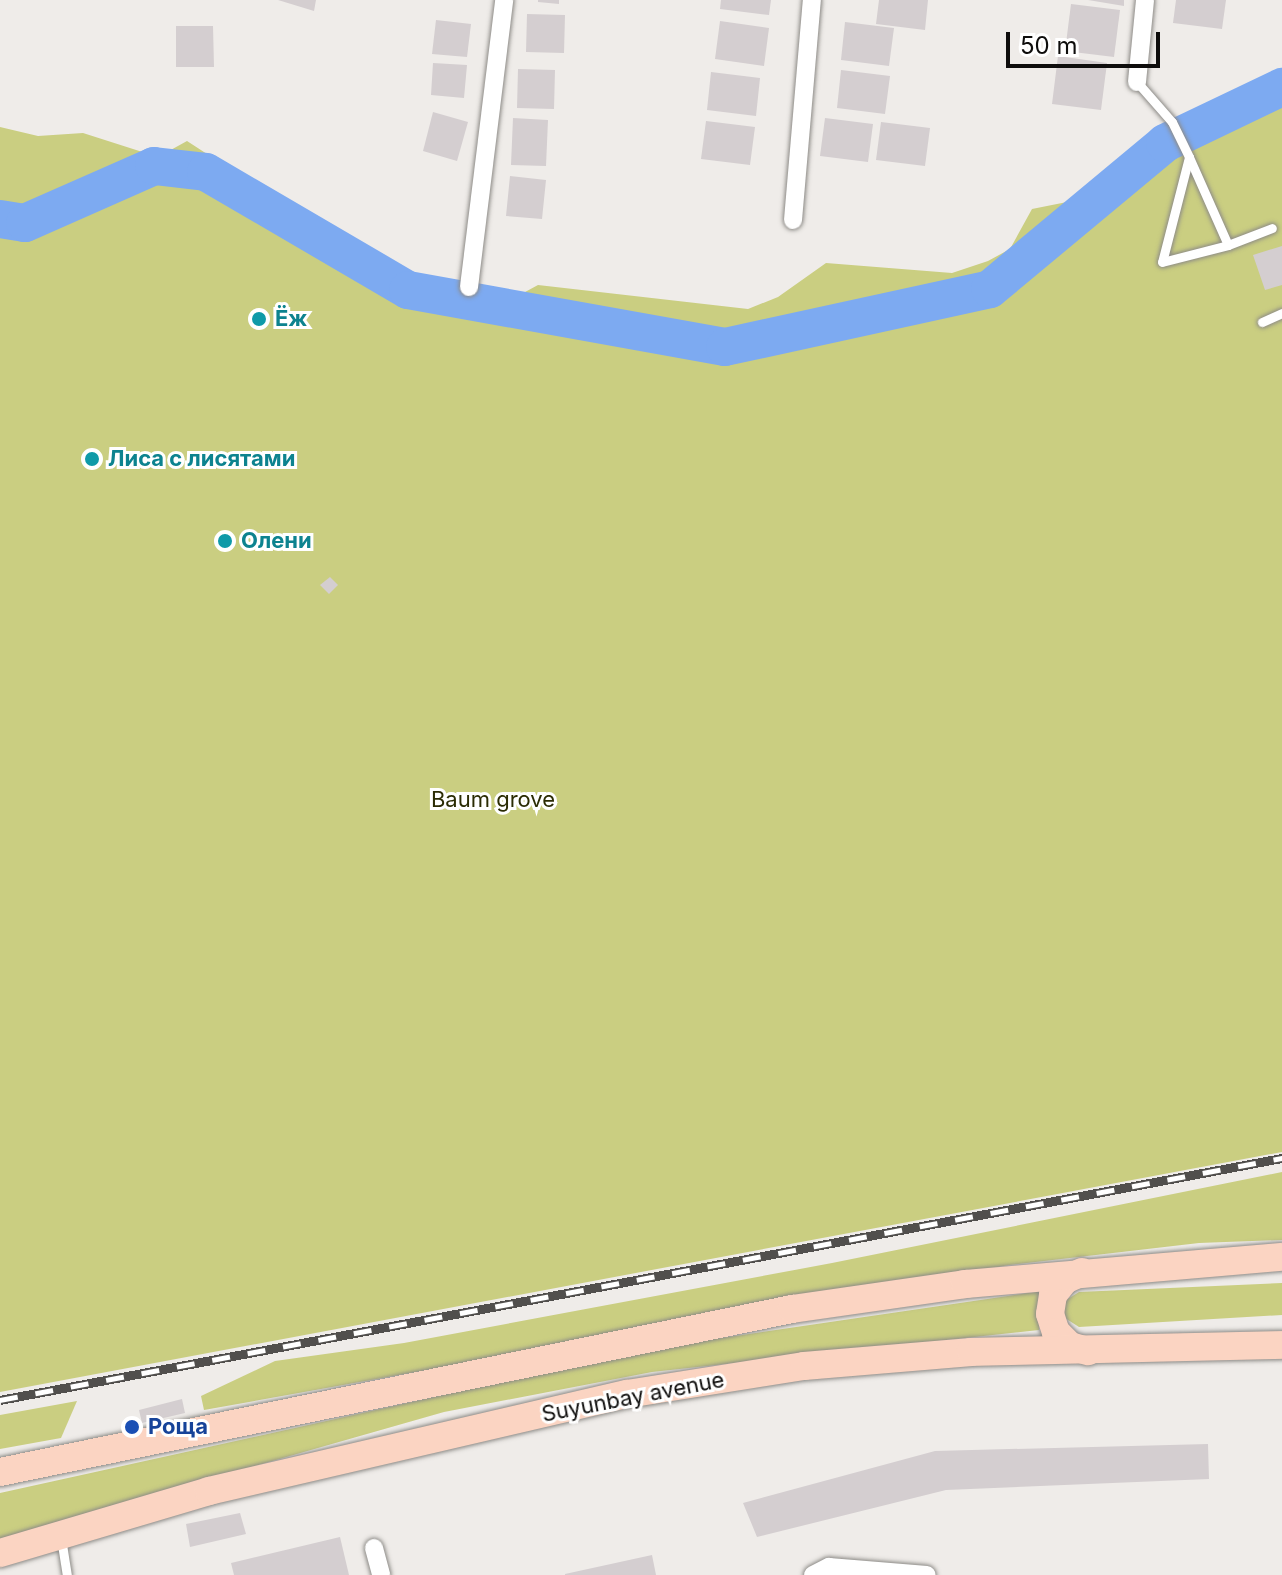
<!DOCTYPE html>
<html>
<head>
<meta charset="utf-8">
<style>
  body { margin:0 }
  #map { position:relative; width:1282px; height:1575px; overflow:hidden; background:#efece9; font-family:Inter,sans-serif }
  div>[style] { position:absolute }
  .green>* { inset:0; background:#cace81 }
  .river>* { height:38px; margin:-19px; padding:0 19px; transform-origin:19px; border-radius:19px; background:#7daaf1 }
  .building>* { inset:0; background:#d4ced0 }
  .roads { filter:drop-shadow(0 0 2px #8d8b87) drop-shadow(0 0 2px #8d8b87) }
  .lane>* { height:9px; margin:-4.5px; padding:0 4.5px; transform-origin:4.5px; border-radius:4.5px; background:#fff }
  .street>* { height:18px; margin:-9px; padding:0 9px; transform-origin:9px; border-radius:9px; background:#fff }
  .primary>* { height:28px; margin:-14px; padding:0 14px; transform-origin:14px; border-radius:14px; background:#fbd4c2 }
  .rail>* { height:9px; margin-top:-4.5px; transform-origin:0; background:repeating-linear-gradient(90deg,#fff 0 18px,#514f4d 0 36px); box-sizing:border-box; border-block:2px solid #514f4d }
  .dots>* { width:22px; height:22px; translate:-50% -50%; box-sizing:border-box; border:4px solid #fff; border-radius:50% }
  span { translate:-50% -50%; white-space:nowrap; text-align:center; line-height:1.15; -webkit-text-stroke:6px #fff; paint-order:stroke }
  .culture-label { font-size:22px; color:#0d838f; font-weight:700 }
  .left { translate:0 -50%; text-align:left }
  .park-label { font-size:22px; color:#2b2c04 }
  .street-label { font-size:22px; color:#0e0d0c }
  .transit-label { font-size:22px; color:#164399; font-weight:700 }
  .scale { position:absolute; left:1006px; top:32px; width:154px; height:36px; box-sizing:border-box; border:4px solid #0e0d0c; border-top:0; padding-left:10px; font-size:24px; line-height:28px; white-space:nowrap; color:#0e0d0c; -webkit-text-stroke:6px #fff; paint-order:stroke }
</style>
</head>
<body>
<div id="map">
  <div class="green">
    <i style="clip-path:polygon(1282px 94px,1282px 1152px,0 1392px,0 127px,38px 136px,83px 133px,158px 157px,187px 141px,349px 246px,374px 272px,408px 290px,490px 311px,538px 285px,748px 309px,778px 297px,826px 263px,952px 273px,988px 261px,1010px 249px,1032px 209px,1122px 191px,1173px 148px)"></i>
    <i style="clip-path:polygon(1282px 1172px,1282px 1240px,1199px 1243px,1009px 1265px,204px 1410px,201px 1396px,275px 1361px,404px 1343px,832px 1263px)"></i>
    <i style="clip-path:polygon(1282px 1283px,1282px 1315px,1079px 1327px,1065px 1318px,1063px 1302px,1079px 1292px)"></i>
    <i style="clip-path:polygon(1041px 1291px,1039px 1330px,652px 1372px,444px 1412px,0 1539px,0 1493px,661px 1347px)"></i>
    <i style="clip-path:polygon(77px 1401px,61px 1438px,0 1449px,0 1415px)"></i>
  </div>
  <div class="river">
    <i style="left:0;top:219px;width:25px;rotate:9deg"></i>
    <i style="left:25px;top:223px;width:141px;rotate:-23.8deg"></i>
    <i style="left:154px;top:166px;width:52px;rotate:6.6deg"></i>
    <i style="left:206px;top:172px;width:234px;rotate:30.3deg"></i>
    <i style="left:408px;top:290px;width:322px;rotate:10.2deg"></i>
    <i style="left:725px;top:347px;width:271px;rotate:-12.3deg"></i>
    <i style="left:990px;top:289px;width:228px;rotate:-39.8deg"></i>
    <i style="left:1165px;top:143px;width:130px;rotate:-25.6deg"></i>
  </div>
  <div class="building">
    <i style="clip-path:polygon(278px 0,316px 0,314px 11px)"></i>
    <i style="clip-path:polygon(538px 0,559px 0,559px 4px,538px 2px)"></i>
    <i style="clip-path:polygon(721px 0,771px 0,769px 15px,720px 9px)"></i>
    <i style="clip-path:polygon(879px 0,928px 0,925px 30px,876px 24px)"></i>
    <i style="clip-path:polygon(1088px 0,1124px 0,1124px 6px)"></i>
    <i style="clip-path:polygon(1176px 0,1226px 0,1222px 29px,1173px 23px)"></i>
    <i style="clip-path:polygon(1071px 4px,1120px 10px,1114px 57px,1065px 51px)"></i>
    <i style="clip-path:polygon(527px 14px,565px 15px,564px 53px,526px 52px)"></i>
    <i style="clip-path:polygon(436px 20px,471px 24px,467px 57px,432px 54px)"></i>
    <i style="clip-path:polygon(720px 21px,769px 28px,764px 66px,715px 59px)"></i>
    <i style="clip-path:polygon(845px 22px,894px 28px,889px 66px,841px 60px)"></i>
    <i style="clip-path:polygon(176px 26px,213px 26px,214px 67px,176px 67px)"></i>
    <i style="clip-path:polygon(1058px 56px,1107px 63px,1101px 110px,1052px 104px)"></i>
    <i style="clip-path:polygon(433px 63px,467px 65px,464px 98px,431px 95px)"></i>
    <i style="clip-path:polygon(518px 69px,555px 70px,554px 109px,517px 108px)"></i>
    <i style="clip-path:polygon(841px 70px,890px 76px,885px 114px,837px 108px)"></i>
    <i style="clip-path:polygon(711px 72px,760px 78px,756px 116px,707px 110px)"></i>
    <i style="clip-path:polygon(433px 112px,468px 122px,457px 161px,423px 151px)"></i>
    <i style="clip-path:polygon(513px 118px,548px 120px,546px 166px,511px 165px)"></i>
    <i style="clip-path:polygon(825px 118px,873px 124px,868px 162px,820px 156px)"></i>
    <i style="clip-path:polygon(706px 121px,755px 127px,750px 165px,701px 159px)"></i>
    <i style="clip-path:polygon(881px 122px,930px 128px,925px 166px,876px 160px)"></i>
    <i style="clip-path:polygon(510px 176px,546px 180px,542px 219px,506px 216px)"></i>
    <i style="clip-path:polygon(1282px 246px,1282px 285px,1265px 290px,1253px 255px)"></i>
    <i style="clip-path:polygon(330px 577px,338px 585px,329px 594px,320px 585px)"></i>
    <i style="clip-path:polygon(182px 1399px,185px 1413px,142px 1423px,139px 1410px)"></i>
    <i style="clip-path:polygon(1208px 1444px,1209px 1479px,946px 1490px,757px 1537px,743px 1503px,935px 1451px)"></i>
    <i style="clip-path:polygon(240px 1513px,246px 1534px,190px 1547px,186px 1524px)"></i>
    <i style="clip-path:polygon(340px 1537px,349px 1575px,234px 1575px,231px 1563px)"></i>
    <i style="clip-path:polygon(652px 1555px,656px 1575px,565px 1575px,565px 1574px)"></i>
  </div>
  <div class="roads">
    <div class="lane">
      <i style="left:1137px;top:82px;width:53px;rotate:48.8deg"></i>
      <i style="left:1172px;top:122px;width:39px;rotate:64deg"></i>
      <i style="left:1228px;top:245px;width:96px;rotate:-113.9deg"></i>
      <i style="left:1189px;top:157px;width:108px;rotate:104.4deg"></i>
      <i style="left:1162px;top:262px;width:68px;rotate:-14.4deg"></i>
      <i style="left:1228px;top:245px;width:47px;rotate:-21.1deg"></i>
      <i style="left:1262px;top:322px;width:22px;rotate:-24deg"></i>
      <i style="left:61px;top:1538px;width:37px;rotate:81deg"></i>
    </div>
    <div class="street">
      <i style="left:1137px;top:82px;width:82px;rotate:-84.4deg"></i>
      <i style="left:793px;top:220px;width:221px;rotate:-85.1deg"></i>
      <i style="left:469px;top:287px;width:289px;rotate:-83deg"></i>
      <i style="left:374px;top:1548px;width:28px;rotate:75deg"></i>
      <i style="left:813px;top:1575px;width:18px;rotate:-27deg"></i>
      <i style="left:829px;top:1567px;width:98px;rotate:4.7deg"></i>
    </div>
    <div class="primary">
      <i style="left:1082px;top:1272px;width:19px;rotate:155deg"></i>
      <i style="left:1065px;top:1280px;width:19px;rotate:129deg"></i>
      <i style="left:1053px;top:1295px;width:19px;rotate:99deg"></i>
      <i style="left:1050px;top:1314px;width:19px;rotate:72deg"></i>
      <i style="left:1056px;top:1332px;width:20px;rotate:45deg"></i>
      <i style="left:1070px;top:1346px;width:19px;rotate:16deg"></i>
      <i style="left:0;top:1472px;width:809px;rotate:-11.63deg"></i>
      <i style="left:792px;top:1309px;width:175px;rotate:-8.2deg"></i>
      <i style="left:965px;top:1284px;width:318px;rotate:-4.9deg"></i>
      <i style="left:0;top:1553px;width:218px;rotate:-16.5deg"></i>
      <i style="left:209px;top:1491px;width:429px;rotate:-13.1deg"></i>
      <i style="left:627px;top:1394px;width:179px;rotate:-9deg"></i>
      <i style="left:804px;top:1366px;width:168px;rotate:-4.8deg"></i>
      <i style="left:971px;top:1352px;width:311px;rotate:-1.3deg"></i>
    </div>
  </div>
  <div class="rail">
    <i style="left:0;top:1400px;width:1305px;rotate:-10.69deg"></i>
  </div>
  <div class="dots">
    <i style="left:259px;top:319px;background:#0f9aa8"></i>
    <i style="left:92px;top:459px;background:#0f9aa8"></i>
    <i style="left:225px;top:541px;background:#0f9aa8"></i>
    <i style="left:132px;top:1427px;background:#1a4fb4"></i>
  </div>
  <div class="culture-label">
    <span class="left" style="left:275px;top:319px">Ёж</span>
    <span class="left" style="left:108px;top:459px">Лиса с лисятами</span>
    <span class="left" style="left:241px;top:541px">Олени</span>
  </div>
  <div class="park-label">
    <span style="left:493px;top:800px">Baum grove</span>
  </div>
  <div class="street-label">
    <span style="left:633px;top:1397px;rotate:-11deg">Suyunbay avenue</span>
  </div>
  <div class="transit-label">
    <span class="left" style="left:148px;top:1427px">Роща</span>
  </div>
  <div class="scale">50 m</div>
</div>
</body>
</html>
